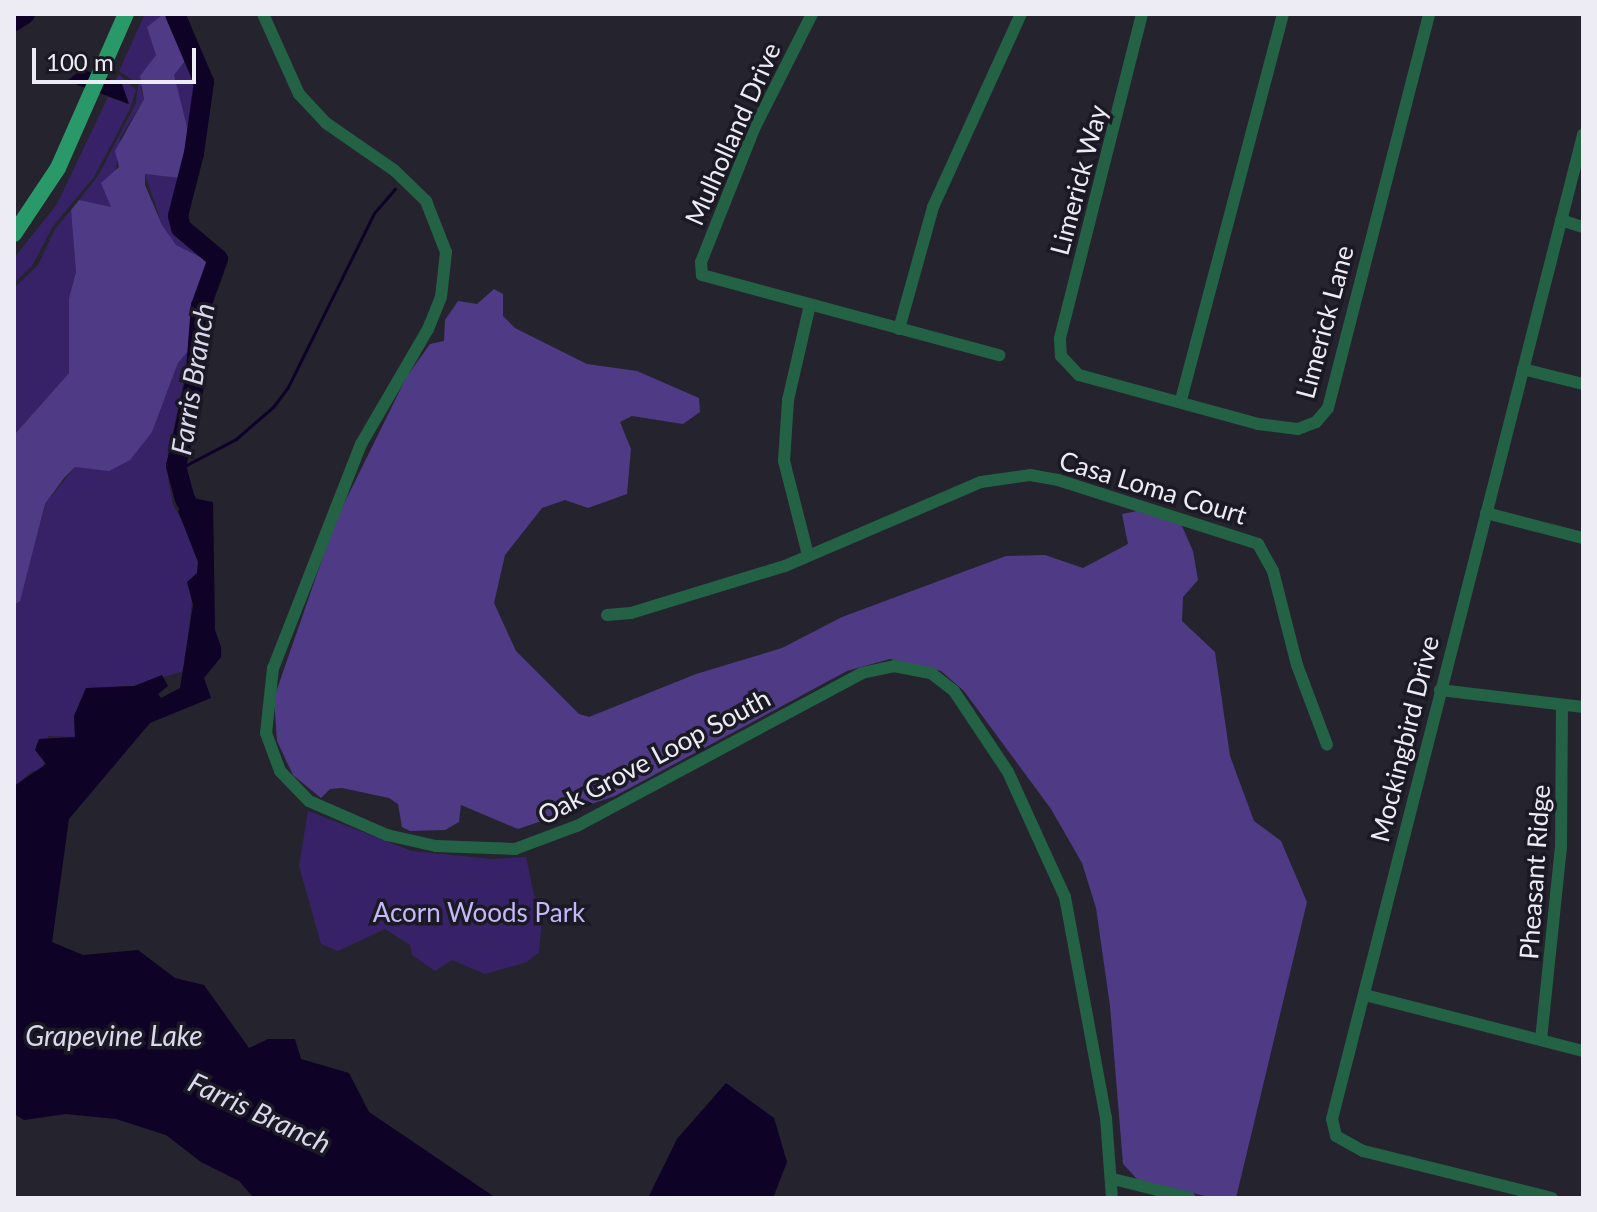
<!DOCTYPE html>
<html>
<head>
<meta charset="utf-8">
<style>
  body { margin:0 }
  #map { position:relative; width:1597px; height:1212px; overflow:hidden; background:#25232e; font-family:Lato,sans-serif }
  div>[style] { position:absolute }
  .green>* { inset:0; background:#382267 }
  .forest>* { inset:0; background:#4f3a86 }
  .water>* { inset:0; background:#0e0226 }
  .stream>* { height:3px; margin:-1.5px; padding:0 1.5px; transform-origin:1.5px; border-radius:1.5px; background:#0e0226 }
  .river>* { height:20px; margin:-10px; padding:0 10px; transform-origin:10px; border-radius:10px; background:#0e0226 }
  .minor>* { height:12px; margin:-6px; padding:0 6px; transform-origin:6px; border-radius:6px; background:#236244 }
  .major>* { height:16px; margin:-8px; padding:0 8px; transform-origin:8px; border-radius:8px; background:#2a9969 }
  span { translate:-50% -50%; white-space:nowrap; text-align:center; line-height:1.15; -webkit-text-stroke:7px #1b1924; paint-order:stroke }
  .street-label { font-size:26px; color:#edecf4 }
  .park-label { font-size:26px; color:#c5b8f9 }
  .water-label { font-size:28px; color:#dcd9ef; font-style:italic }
  .frame { position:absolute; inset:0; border:16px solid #edecf4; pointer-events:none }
  .scale { position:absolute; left:32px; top:48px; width:164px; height:36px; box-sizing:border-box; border:4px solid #edecf4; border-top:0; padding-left:10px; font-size:24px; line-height:28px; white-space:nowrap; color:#edecf4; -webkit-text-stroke:6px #1b1924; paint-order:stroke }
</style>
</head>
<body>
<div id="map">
  <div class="green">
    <i style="clip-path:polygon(145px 14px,172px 16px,161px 16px,156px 55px,141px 88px,144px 99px,120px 138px,111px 207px,95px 207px,79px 200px,98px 176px,136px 103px,138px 84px,119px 71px)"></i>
    <i style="clip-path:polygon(188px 57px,198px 84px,189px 146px,174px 75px)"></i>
    <i style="clip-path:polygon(119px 74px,136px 90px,130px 109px,94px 177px,53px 226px,32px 266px,14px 283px,14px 258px,57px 204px,108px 97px,128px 104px,115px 81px)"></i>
    <i style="clip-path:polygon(145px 174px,179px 178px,171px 204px,172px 227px,211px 261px,210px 274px,206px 260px,176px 245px,162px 225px)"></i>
    <i style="clip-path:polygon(71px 210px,76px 272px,69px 298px,69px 373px,14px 435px,14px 288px,38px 265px,55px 229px)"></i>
    <i style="clip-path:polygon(190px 349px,166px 466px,173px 505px,189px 533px,198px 562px,197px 573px,187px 583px,193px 593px,184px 671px,134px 686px,86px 688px,74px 716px,75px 737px,48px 736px,43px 769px,31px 772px,15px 786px,14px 605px,20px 600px,45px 504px,75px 467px,152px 432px,178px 363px)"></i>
    <i style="clip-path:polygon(308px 811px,412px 851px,492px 859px,526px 857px,534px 895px,543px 909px,539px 952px,527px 962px,485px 974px,452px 960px,435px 971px,412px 955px,410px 945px,385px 929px,338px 951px,321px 944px,299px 866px)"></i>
  </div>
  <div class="forest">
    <i style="clip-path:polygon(161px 16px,172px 16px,188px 57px,174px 75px,188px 131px,188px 156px,179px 178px,145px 174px,145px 185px,162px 225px,176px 245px,206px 260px,210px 274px,192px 312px,190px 349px,178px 363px,152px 432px,130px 460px,109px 471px,75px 467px,64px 478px,45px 504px,20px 601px,14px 605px,14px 435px,69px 373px,69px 298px,76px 272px,71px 210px,79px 200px,111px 207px,101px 183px,119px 167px,115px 151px,144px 99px,140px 76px,156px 55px,147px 27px)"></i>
    <i style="clip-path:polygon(494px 289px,503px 294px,503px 316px,515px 328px,587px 364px,637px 371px,699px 398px,700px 412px,683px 424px,632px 416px,620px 422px,631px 449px,627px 494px,588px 508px,565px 500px,542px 508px,505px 555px,494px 603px,516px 651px,579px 714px,589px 717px,696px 674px,782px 648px,842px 617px,1006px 556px,1045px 555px,1083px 568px,1128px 544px,1122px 514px,1137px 511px,1181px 524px,1193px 551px,1198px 580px,1183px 597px,1182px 621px,1215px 652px,1230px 756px,1254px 821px,1281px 841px,1307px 902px,1236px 1198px,1213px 1198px,1138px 1180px,1123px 1164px,1110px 1006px,1096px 908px,1082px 863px,1051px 809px,964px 691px,941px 671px,890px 659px,847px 671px,615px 796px,518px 829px,461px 805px,459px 822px,445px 830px,410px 831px,402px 827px,398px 804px,389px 798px,342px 788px,330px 789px,321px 798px,293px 775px,277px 741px,274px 698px,335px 522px,407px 376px,430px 344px,444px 341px,445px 320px,458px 301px,477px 304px)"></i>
  </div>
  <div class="water">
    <i style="clip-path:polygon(82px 69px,122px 84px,129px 104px,67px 81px)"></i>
    <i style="clip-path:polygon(192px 498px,213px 502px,215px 630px,221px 647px,221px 657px,204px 678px,211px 698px,150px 723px,69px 819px,52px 942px,83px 955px,138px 950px,175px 978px,204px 985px,249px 1048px,268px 1039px,295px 1039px,301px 1059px,349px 1073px,369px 1112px,496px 1198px,254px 1198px,239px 1181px,201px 1162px,166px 1135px,116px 1119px,66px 1114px,24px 1120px,14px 1114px,14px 786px,46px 764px,35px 750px,39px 739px,75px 737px,74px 716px,86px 688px,134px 686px,162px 675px,168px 686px,158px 694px,161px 698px,180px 688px,193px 605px,187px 582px,197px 573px,198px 562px,178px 511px)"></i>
    <i style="clip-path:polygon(726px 1083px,774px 1118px,787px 1162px,773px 1198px,648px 1198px,677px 1139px)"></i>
  </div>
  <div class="stream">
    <i style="left:177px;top:470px;width:67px;rotate:-27.7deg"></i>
    <i style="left:236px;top:439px;width:49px;rotate:-40.9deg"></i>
    <i style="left:273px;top:407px;width:25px;rotate:-53deg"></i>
    <i style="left:288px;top:387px;width:194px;rotate:-63.7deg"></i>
    <i style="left:374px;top:213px;width:32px;rotate:-49deg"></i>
  </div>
  <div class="river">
    <i style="left:175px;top:14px;width:74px;rotate:66.9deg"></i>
    <i style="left:204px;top:82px;width:72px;rotate:98deg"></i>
    <i style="left:194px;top:153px;width:65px;rotate:104.3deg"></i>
    <i style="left:178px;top:216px;width:12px;rotate:76deg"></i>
    <i style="left:181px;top:228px;width:48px;rotate:40deg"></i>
    <i style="left:218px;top:259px;width:50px;rotate:109.9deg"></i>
    <i style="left:201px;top:306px;width:76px;rotate:94.5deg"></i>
    <i style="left:195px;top:382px;width:86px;rotate:102.7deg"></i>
    <i style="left:176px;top:466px;width:34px;rotate:75deg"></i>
    <i style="left:185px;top:499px;width:31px;rotate:61deg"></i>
    <i style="left:14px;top:21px;width:13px;rotate:-32deg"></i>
  </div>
  <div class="minor">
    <i style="left:263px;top:14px;width:88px;rotate:65.8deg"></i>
    <i style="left:299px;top:94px;width:40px;rotate:47deg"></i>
    <i style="left:326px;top:123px;width:83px;rotate:34.7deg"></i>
    <i style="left:394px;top:170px;width:45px;rotate:44.1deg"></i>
    <i style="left:426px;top:201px;width:55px;rotate:68.6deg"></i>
    <i style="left:446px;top:252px;width:45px;rotate:96.3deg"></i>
    <i style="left:441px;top:297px;width:35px;rotate:112deg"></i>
    <i style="left:428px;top:329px;width:133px;rotate:120.2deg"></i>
    <i style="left:361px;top:444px;width:241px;rotate:111.4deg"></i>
    <i style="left:273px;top:668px;width:65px;rotate:96.1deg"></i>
    <i style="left:266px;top:733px;width:40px;rotate:69.8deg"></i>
    <i style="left:280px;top:771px;width:42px;rotate:46deg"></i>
    <i style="left:309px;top:801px;width:85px;rotate:23.6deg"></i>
    <i style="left:387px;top:835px;width:50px;rotate:12.7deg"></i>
    <i style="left:436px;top:846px;width:79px;rotate:2.2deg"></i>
    <i style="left:515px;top:849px;width:66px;rotate:-20.4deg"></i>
    <i style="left:577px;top:826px;width:323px;rotate:-28.2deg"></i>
    <i style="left:862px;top:673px;width:33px;rotate:-12deg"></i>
    <i style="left:894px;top:666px;width:38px;rotate:11deg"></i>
    <i style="left:931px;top:673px;width:29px;rotate:38deg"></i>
    <i style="left:954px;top:691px;width:97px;rotate:56.3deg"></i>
    <i style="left:1008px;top:772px;width:137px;rotate:65.5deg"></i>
    <i style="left:1065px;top:897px;width:225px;rotate:79.5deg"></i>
    <i style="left:1106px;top:1118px;width:80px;rotate:85.7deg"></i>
    <i style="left:812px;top:14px;width:129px;rotate:116.8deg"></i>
    <i style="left:754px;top:129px;width:143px;rotate:111.7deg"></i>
    <i style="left:701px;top:262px;width:13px;rotate:86deg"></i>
    <i style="left:702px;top:275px;width:308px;rotate:15.1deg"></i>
    <i style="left:1142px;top:14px;width:335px;rotate:104.2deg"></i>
    <i style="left:1060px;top:339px;width:17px;rotate:87deg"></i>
    <i style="left:1061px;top:356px;width:26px;rotate:47deg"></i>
    <i style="left:1079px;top:375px;width:186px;rotate:15.3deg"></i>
    <i style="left:1258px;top:424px;width:40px;rotate:7.1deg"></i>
    <i style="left:1298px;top:429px;width:19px;rotate:-21deg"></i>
    <i style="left:1316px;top:422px;width:18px;rotate:-49deg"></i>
    <i style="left:1328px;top:408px;width:407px;rotate:-75.6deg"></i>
    <i style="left:1561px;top:220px;width:23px;rotate:18deg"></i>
    <i style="left:899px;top:329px;width:127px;rotate:-74.4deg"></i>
    <i style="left:933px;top:207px;width:212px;rotate:-65.5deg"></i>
    <i style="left:1523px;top:369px;width:62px;rotate:14deg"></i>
    <i style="left:1181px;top:400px;width:399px;rotate:-75.2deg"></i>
    <i style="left:1486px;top:513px;width:100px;rotate:14.5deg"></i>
    <i style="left:808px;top:555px;width:97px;rotate:-104.3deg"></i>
    <i style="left:784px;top:461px;width:61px;rotate:-86.2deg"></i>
    <i style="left:788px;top:400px;width:98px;rotate:-77deg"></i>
    <i style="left:607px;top:615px;width:24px;rotate:-5deg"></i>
    <i style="left:631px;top:613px;width:161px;rotate:-17deg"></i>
    <i style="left:785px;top:566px;width:213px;rotate:-23.2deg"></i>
    <i style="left:981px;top:482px;width:49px;rotate:-8.1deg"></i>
    <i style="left:1030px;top:475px;width:28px;rotate:10deg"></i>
    <i style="left:1058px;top:480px;width:210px;rotate:17.7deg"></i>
    <i style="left:1258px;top:544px;width:31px;rotate:61deg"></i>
    <i style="left:1273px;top:571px;width:97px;rotate:75.7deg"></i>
    <i style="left:1297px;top:665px;width:85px;rotate:69.4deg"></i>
    <i style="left:1440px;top:690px;width:144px;rotate:6.8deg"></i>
    <i style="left:1365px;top:995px;width:225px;rotate:14.4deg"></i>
    <i style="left:1541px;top:1040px;width:193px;rotate:-84.1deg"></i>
    <i style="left:1561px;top:848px;width:142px;rotate:-89.6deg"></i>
    <i style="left:1113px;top:1179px;width:79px;rotate:13.9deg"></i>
    <i style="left:1552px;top:1198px;width:195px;rotate:-166deg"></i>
    <i style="left:1363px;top:1151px;width:31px;rotate:-151deg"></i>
    <i style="left:1336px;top:1136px;width:17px;rotate:-103deg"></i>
    <i style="left:1332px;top:1119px;width:1016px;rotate:-75.69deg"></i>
  </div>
  <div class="major">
    <i style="left:14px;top:234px;width:79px;rotate:-56.3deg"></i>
    <i style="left:58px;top:168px;width:168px;rotate:-66.2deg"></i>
  </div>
  <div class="street-label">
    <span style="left:733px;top:134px;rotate:-66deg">Mulholland Drive</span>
    <span style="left:1079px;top:180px;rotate:-75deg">Limerick Way</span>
    <span style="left:1325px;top:322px;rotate:-75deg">Limerick Lane</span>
    <span style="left:1153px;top:488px;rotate:17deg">Casa Loma Court</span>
    <span style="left:1405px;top:739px;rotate:-76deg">Mockingbird Drive</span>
    <span style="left:654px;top:757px;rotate:-28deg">Oak Grove Loop South</span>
    <span style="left:1535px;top:872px;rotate:-86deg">Pheasant Ridge</span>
  </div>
  <div class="park-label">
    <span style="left:479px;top:913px">Acorn Woods Park</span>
  </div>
  <div class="water-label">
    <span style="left:192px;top:379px;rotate:-81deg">Farris Branch</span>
    <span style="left:114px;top:1035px">Grapevine Lake</span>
    <span style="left:260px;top:1112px;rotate:25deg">Farris Branch</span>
  </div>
  <div class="frame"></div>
  <div class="scale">100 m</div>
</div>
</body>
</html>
